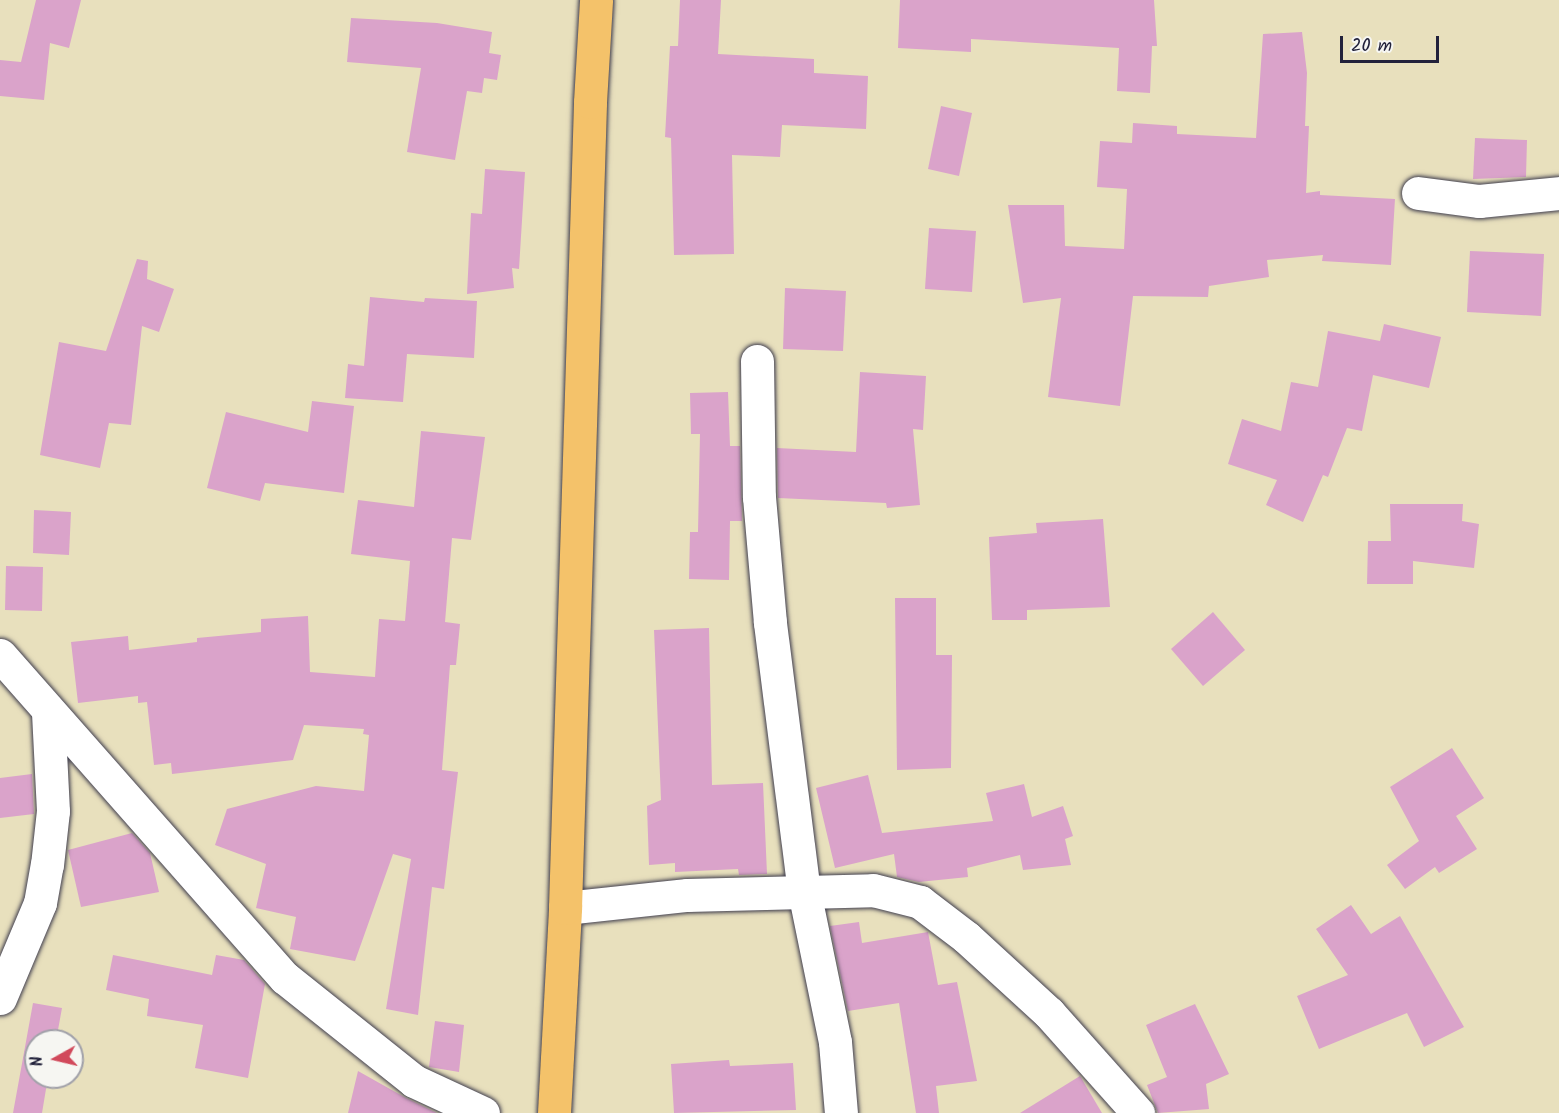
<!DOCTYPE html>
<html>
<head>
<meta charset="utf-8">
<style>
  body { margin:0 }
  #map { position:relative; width:1559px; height:1113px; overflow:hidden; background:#e8e0bd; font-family:Kalam,sans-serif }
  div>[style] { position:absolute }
  .building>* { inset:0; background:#daa3ca }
  .roads { filter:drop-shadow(0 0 2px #403e4e) drop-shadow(0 0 2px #403e4e) }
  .minor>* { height:33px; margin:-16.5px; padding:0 16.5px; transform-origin:16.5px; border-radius:16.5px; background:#fff }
  .major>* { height:33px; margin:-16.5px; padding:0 16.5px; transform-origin:16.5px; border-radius:16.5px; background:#f4c26a }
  span { translate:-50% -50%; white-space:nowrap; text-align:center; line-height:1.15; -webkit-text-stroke:5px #f6f6f2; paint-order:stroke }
  .north { position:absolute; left:24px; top:1029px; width:60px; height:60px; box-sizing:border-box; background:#f6f6f2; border:2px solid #a1a1a9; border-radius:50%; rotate:262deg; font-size:16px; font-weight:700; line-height:24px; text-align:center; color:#22223b }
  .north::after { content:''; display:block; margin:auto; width:21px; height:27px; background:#d1495b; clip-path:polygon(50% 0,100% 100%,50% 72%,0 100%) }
  .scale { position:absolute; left:1340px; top:36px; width:99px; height:27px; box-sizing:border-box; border:3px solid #22223b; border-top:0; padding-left:8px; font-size:18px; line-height:21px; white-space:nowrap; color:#22223b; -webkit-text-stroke:4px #f6f6f2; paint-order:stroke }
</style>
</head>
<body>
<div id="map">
  <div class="building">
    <i style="clip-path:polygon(36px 0,81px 0,69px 48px,50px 43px,44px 100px,0 96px,0 60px,21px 62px)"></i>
    <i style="clip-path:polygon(680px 0,721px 0,718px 54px,814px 59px,814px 73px,868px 76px,866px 129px,782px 125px,780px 157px,732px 155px,734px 254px,674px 255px,671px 138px,665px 137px,670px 46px,678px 46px)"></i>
    <i style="clip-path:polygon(900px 0,1154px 0,1157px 46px,1152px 46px,1150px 93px,1117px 91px,1119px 48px,971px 39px,971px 52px,898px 48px)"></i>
    <i style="clip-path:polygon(351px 18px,437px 23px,492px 32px,489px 53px,501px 55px,497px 80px,484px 78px,482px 93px,467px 91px,455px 160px,407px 152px,421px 68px,347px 62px)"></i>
    <i style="clip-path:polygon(1302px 32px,1307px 73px,1305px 126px,1309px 126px,1306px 193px,1320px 191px,1320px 195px,1395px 199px,1391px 265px,1322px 261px,1323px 255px,1267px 260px,1269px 277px,1209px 286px,1208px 297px,1133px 296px,1120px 406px,1048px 397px,1061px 298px,1023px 303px,1008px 205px,1064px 205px,1065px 246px,1124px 249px,1127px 189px,1097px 187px,1100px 141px,1132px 143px,1133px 123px,1177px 126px,1177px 134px,1256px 138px,1263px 34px)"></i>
    <i style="clip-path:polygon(941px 106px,972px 113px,959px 176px,928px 169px)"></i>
    <i style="clip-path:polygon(1475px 138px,1527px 140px,1526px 177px,1473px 179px)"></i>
    <i style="clip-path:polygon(485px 169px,525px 172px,519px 269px,512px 268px,514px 288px,467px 294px,471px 213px,482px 214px)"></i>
    <i style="clip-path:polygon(929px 228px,976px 231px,972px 292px,925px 289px)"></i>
    <i style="clip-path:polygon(1470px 251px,1544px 254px,1541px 316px,1467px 312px)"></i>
    <i style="clip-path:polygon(137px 259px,148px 261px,147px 279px,174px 289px,159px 332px,142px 326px,131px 425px,109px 423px,100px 468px,40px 455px,59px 342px,106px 351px)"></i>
    <i style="clip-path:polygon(785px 288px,846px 291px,843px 351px,783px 349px)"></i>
    <i style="clip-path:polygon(370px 297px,424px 302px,425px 298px,477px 301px,474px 358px,407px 354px,403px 402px,345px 398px,348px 364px,364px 366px)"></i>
    <i style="clip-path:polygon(1384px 324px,1441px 337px,1429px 388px,1373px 375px,1362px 431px,1347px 428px,1328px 477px,1323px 475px,1303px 522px,1266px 505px,1277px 480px,1228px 464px,1242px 419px,1281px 431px,1291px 382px,1318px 387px,1328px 331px,1380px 341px)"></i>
    <i style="clip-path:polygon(860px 372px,926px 376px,923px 430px,913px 429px,920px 505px,887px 508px,886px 503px,778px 498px,777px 448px,856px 452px)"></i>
    <i style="clip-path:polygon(728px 392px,730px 446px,740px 446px,742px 521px,730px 521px,729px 580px,689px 579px,690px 532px,698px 532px,700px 434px,691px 434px,690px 393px)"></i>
    <i style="clip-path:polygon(312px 401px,354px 406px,344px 493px,265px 483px,260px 501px,207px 488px,226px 412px,308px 432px)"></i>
    <i style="clip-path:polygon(421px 431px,485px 437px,471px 540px,452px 538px,445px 622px,460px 624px,456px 665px,450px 665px,442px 770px,458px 772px,444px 889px,432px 887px,418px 1015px,386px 1009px,411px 859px,393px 854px,355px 961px,290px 949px,296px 917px,256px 908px,266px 864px,215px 845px,227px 809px,316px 786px,364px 791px,369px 735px,363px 734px,364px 729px,304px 725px,293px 760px,172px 774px,171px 763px,154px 765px,147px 702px,138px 703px,138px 696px,78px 703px,71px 642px,128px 636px,129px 650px,197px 642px,197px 638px,261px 632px,261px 619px,308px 616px,310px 672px,375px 677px,379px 619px,405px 621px,410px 561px,351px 554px,358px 500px,414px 507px)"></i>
    <i style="clip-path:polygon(1390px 504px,1463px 504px,1462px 521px,1479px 524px,1474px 568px,1413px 561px,1413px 584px,1367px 584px,1368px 541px,1391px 541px)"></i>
    <i style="clip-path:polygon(34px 510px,71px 512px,69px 555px,33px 553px)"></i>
    <i style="clip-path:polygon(1103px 519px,1110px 607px,1027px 610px,1027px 620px,992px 620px,989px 537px,1037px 533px,1036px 523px)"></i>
    <i style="clip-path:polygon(6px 566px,43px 567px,42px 611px,5px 610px)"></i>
    <i style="clip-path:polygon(895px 598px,936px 598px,936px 655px,952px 655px,951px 768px,897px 770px)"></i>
    <i style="clip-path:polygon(1213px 612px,1245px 650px,1203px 686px,1171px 649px)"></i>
    <i style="clip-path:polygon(709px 628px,712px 785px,763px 783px,767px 874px,739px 875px,738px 869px,675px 872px,675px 863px,649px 865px,647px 806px,661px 800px,654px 630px)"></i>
    <i style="clip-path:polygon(1452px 748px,1484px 798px,1456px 816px,1477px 849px,1439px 873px,1435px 867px,1405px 889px,1387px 865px,1419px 841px,1390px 787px)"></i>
    <i style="clip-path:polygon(32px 774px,34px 814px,0 818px,0 778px)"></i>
    <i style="clip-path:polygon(868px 775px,882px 833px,993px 821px,986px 793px,1024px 784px,1032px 817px,1063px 806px,1073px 836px,1065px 839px,1071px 865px,1023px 870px,1020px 855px,967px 868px,968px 877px,919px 882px,897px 877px,894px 854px,835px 868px,816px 788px)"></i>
    <i style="clip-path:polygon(132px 833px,150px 853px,159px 892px,81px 907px,68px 850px)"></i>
    <i style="clip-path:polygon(1351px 905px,1371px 934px,1400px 916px,1464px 1027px,1424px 1047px,1407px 1013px,1319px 1049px,1297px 996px,1348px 975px,1316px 929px)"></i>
    <i style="clip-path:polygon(859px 922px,862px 943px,928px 932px,938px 985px,957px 982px,977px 1081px,936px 1086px,939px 1113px,916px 1113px,899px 1003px,848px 1011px,830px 926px)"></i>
    <i style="clip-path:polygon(113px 955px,212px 975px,216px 955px,244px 960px,265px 984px,248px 1078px,195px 1068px,203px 1025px,147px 1016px,149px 999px,106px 990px)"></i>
    <i style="clip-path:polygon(33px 1003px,62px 1008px,56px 1041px,36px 1041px,36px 1077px,48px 1077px,42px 1113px,13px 1113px)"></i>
    <i style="clip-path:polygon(1195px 1004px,1229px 1074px,1206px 1084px,1209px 1109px,1158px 1113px,1147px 1085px,1167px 1077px,1146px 1025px)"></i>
    <i style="clip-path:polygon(435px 1021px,464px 1025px,459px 1072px,429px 1067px)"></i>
    <i style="clip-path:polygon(729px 1060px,730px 1066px,793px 1063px,796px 1110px,674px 1113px,671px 1064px)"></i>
    <i style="clip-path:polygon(358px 1071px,406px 1098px,437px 1113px,348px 1113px)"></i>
    <i style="clip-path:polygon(1080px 1076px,1102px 1113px,1020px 1113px)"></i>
  </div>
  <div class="roads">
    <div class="minor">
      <i style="left:1418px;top:193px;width:62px;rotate:7.5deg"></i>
      <i style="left:1479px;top:201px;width:80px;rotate:-5.7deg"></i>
      <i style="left:757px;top:361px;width:136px;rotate:89.2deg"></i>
      <i style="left:759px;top:497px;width:126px;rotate:85deg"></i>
      <i style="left:770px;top:623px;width:270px;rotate:82.8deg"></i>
      <i style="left:804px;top:891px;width:154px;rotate:78.4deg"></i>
      <i style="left:835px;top:1042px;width:71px;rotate:85.2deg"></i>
      <i style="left:0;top:655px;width:431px;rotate:48.6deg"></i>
      <i style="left:285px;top:978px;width:165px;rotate:38.6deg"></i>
      <i style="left:414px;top:1081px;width:76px;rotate:24.9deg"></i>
      <i style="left:565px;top:908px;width:123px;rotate:-6.1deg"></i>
      <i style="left:687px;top:895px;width:186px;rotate:-1.5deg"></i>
      <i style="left:873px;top:890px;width:49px;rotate:14.3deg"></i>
      <i style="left:920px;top:902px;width:58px;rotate:37.3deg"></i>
      <i style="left:966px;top:937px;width:113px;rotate:42.5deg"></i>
      <i style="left:1049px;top:1013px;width:134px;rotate:48.3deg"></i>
      <i style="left:0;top:998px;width:103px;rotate:-67.2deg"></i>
      <i style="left:40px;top:903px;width:39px;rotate:-80deg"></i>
      <i style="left:47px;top:865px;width:54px;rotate:-83.7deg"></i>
      <i style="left:53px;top:811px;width:99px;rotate:-92.9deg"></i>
    </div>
    <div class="major">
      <i style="left:554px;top:1113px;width:205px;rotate:-86.9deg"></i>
      <i style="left:565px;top:908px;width:806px;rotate:-88.22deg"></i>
      <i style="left:590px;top:102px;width:102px;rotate:-86.6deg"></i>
    </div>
  </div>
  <div class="north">N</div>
  <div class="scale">20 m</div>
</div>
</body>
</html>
